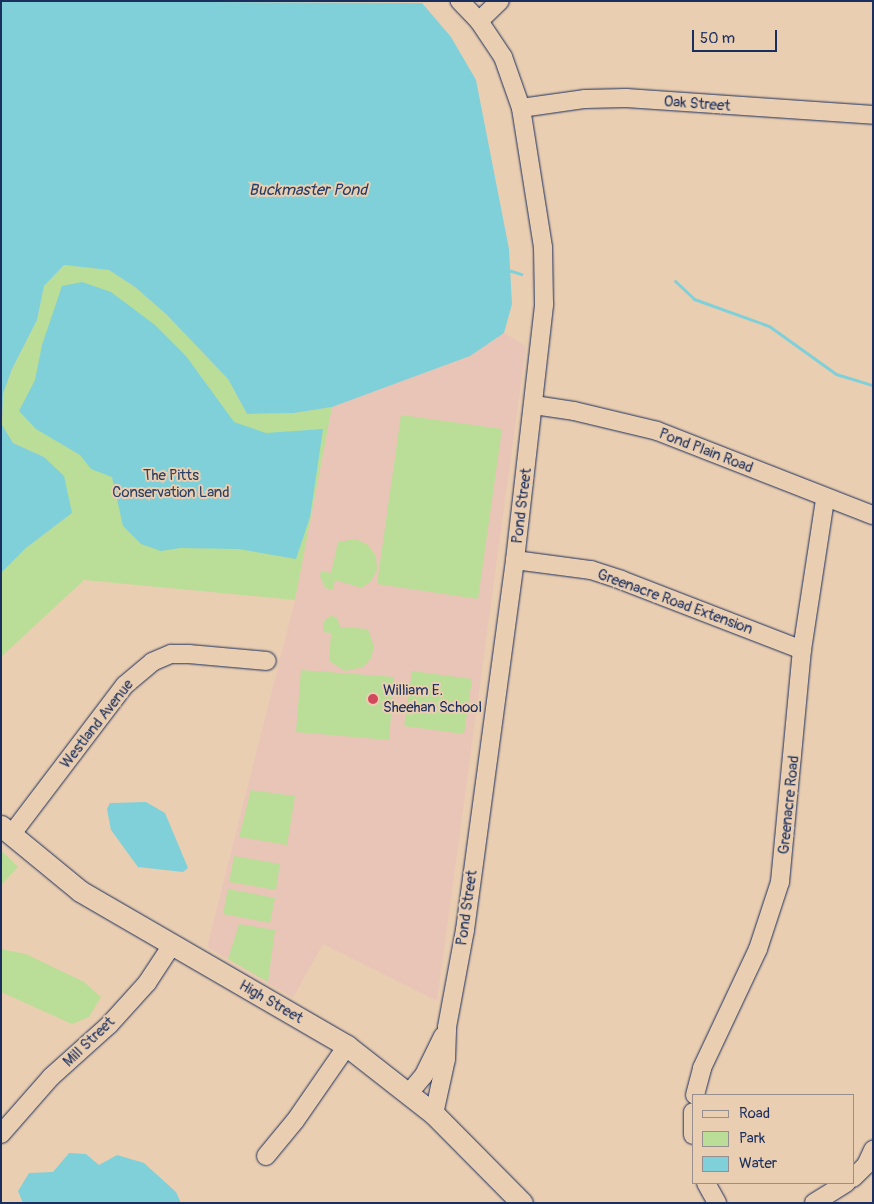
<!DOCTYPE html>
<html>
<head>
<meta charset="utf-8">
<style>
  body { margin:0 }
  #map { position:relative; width:874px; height:1204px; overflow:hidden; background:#eaceb1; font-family:Pangolin,sans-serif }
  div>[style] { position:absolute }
  .built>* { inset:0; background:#e9c5b8 }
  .green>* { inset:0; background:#badd97 }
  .water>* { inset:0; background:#7fd0d9 }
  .stream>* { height:3px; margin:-1.5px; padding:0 1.5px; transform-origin:1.5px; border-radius:1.5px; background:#7fd0d9 }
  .roads { filter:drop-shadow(0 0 1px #1b2f5e) drop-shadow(0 0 1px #1b2f5e) }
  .minor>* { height:18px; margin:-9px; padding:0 9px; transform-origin:9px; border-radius:9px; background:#eaceb1 }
  .major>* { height:21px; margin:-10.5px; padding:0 10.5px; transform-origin:10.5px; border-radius:10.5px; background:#eaceb1 }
  .dots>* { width:14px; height:14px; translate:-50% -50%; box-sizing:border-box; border:2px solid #eaceb1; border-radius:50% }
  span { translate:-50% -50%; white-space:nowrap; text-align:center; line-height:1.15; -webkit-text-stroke:4px #eaceb1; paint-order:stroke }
  .street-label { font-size:15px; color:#1b2f5e }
  .park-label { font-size:15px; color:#2b4064 }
  .poi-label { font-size:15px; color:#1b2f5e }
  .left { translate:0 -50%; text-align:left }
  .water-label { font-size:16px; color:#253f6a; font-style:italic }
  .frame { position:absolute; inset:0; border:2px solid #1b2f5e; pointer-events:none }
  .legend { position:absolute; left:692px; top:1094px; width:162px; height:90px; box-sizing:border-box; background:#eaceb1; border:1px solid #978e90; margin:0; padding:6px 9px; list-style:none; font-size:15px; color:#1b2f5e }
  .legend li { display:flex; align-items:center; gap:10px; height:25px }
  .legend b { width:25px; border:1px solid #978e90 }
  .scale { position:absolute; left:692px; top:30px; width:85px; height:22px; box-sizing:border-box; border:2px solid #1b2f5e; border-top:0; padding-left:6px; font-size:15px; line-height:18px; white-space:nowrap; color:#1b2f5e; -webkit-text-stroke:4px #eaceb1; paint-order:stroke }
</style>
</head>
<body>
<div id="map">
  <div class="built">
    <i style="clip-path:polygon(504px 333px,526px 346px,437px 1001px,323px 944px,293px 998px,207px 947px,295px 600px,332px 407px,470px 356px)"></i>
  </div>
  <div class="green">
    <i style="clip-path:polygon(64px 265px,109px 270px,135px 287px,166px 314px,228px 379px,247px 414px,294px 413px,332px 407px,295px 600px,84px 580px,1px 657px,1px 573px,26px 548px,72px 513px,44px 457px,13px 443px,2px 425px,3px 394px,12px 369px,37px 320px,44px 286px)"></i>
    <i style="clip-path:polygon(401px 415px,502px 429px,478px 599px,377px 584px)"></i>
    <i style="clip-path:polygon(356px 539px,368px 545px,376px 556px,377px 570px,371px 581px,362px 588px,335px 580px,333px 590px,325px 588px,320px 576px,321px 571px,331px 573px,338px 542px)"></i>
    <i style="clip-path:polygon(330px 616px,337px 617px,340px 627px,368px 629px,374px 646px,371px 658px,363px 667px,345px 671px,329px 661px,331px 633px,323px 632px,324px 621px)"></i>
    <i style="clip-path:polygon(301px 670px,394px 677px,389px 740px,296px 732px)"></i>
    <i style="clip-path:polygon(412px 671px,472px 679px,464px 734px,404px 726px)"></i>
    <i style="clip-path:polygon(251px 790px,295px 796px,287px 845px,239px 837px)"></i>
    <i style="clip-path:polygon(1px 850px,18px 867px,1px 885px)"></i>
    <i style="clip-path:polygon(234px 856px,280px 864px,276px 890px,229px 882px)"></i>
    <i style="clip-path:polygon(228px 889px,275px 898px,270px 923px,223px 914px)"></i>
    <i style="clip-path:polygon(239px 924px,275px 930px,268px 982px,228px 959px)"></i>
    <i style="clip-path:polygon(1px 949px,26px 954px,84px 982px,101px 997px,89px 1017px,72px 1024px,1px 992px)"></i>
  </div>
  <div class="water">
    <i style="clip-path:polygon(1px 1px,422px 3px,451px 37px,476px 80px,509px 249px,512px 304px,504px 333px,470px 356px,332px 407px,294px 413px,247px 414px,228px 379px,166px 314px,135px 287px,109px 270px,64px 265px,44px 286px,37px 320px,12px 369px,3px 394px,2px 425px,13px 443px,44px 457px,64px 476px,72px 513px,26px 548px,1px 573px)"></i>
    <i style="clip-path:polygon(82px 282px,111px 292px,155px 325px,186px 356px,234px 422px,266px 433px,323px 429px,310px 517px,296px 559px,239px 549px,180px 548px,161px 551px,141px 544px,123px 526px,112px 477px,91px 469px,80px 455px,36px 429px,19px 411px,35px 380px,42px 345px,62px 286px)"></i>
    <i style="clip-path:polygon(146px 802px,165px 813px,188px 868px,183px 872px,138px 867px,111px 830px,107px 809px,110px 803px)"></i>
    <i style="clip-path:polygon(69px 1153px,86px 1154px,99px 1165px,117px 1155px,144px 1163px,176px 1192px,181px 1203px,23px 1203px,18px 1191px,29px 1173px,53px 1172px)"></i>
  </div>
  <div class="stream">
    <i style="left:508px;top:270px;width:14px;rotate:17deg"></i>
    <i style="left:675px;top:281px;width:26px;rotate:43deg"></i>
    <i style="left:694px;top:299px;width:80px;rotate:19.8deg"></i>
    <i style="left:769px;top:326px;width:82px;rotate:35.6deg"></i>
    <i style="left:836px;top:374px;width:39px;rotate:17deg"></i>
  </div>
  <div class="roads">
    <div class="minor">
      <i style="left:479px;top:21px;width:29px;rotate:-44deg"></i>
      <i style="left:521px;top:108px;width:65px;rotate:-8deg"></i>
      <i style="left:585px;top:99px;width:41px;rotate:-1.4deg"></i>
      <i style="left:626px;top:98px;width:248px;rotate:3.9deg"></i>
      <i style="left:534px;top:405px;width:40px;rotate:8.5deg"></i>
      <i style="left:574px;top:411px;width:85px;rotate:13.5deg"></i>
      <i style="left:657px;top:431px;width:232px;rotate:21.3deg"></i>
      <i style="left:515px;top:560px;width:77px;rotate:7.5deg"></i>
      <i style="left:591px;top:570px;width:32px;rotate:18deg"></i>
      <i style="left:621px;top:580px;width:194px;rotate:21.1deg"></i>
      <i style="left:11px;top:835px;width:188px;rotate:-52.8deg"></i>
      <i style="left:125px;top:685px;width:35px;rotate:-40deg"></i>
      <i style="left:152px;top:662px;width:21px;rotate:-23deg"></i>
      <i style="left:171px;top:654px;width:18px"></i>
      <i style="left:189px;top:654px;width:78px;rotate:5.1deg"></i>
      <i style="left:409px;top:1093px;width:23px;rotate:-50deg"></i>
      <i style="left:424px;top:1075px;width:43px;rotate:-64deg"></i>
      <i style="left:695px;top:1095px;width:28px;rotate:-75deg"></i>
      <i style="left:702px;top:1068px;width:132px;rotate:-64.8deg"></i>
      <i style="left:758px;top:949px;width:71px;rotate:-71.8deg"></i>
      <i style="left:780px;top:882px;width:233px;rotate:-84.6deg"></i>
      <i style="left:802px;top:650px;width:153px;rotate:-81.3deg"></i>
      <i style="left:693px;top:1112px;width:23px;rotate:90deg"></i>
      <i style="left:434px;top:1114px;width:56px;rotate:-77.7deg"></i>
      <i style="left:446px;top:1059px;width:32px;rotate:-88deg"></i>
      <i style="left:447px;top:1027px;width:99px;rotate:-79.5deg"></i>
      <i style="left:465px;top:930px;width:373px;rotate:-82.3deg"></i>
      <i style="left:515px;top:560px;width:258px;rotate:-83.5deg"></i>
      <i style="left:544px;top:304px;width:57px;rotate:-91deg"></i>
      <i style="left:543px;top:247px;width:141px;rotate:-99deg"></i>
      <i style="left:521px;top:108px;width:54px;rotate:-109.4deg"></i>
      <i style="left:503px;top:57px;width:43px;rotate:-123.7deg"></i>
      <i style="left:479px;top:21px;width:28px;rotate:-134deg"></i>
      <i style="left:1px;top:1134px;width:76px;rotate:-48.7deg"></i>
      <i style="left:51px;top:1077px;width:78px;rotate:-41.9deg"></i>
      <i style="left:109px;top:1025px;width:57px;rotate:-47.9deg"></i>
      <i style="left:147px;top:983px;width:45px;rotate:-56.7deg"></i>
      <i style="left:266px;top:1156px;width:45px;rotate:-50.4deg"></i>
      <i style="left:295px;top:1121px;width:91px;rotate:-55.3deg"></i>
      <i style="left:853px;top:1178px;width:18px;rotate:-45deg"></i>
      <i style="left:866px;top:1165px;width:17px;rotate:-65deg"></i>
      <i style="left:706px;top:1183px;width:23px;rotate:61deg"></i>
      <i style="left:814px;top:1203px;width:38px;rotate:-32deg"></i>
    </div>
    <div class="major">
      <i style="left:1px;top:826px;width:102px;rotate:39.4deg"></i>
      <i style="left:80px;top:891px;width:309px;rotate:30.1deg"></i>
      <i style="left:347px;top:1046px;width:110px;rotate:38deg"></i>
      <i style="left:434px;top:1114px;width:125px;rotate:45.3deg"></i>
    </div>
  </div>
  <div class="dots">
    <i style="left:373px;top:699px;background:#d1495b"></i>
  </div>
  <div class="street-label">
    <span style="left:697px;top:104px;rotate:4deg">Oak Street</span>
    <span style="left:706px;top:451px;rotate:21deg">Pond Plain Road</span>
    <span style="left:522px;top:506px;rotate:-83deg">Pond Street</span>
    <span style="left:675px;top:602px;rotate:20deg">Greenacre Road Extension</span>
    <span style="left:97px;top:724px;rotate:-52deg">Westland Avenue</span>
    <span style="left:789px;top:805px;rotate:-84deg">Greenacre Road</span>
    <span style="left:467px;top:908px;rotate:-82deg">Pond Street</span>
    <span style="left:271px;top:1002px;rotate:30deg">High Street</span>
    <span style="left:89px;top:1042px;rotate:-44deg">Mill Street</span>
  </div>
  <div class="park-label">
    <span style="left:171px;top:484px">The Pitts<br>Conservation Land</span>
  </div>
  <div class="poi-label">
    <span class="left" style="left:383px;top:699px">William E.<br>Sheehan School</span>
  </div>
  <div class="water-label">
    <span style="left:308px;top:190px">Buckmaster Pond</span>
  </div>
  <div class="frame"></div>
  <ul class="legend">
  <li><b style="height:6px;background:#eaceb1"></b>Road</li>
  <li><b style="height:14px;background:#badd97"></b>Park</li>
  <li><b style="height:14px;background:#7fd0d9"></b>Water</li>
  </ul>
  <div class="scale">50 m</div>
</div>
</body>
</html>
